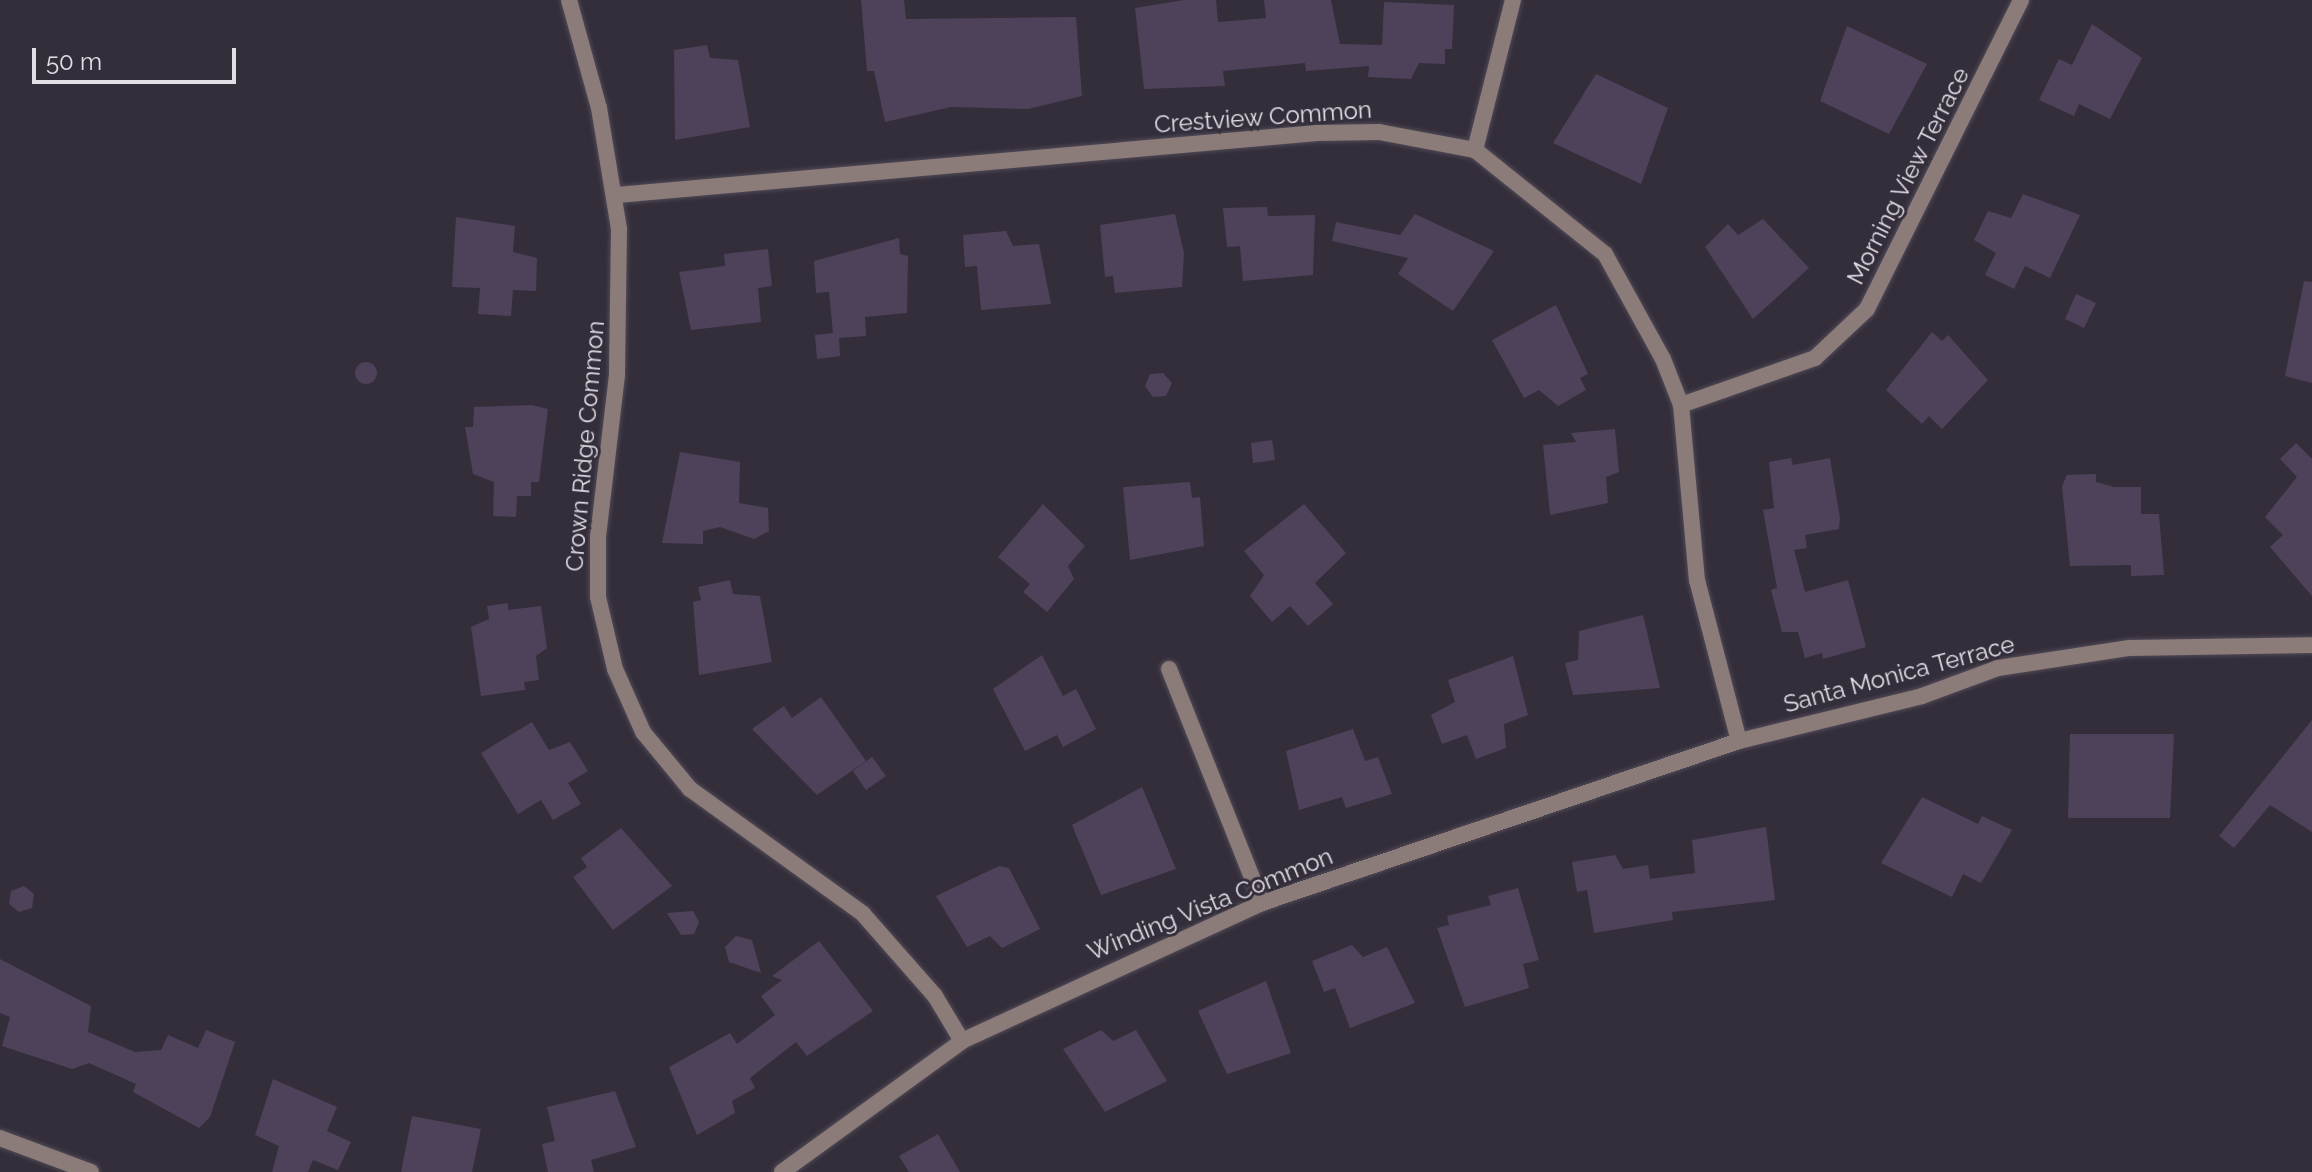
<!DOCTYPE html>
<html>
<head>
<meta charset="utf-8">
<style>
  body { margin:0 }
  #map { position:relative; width:2312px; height:1172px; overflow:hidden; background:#342e3b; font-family:Raleway,sans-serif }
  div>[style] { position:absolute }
  .building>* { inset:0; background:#4e425a }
  .round { border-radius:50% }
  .roads { filter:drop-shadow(0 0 2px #504a56) drop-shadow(0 0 2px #504a56) }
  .street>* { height:16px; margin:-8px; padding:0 8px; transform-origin:8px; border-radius:8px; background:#8b7b79 }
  span { translate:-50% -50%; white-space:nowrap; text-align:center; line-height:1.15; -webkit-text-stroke:6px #342e3b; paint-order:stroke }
  .street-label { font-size:24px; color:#e2dee6 }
  .scale { position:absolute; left:32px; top:48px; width:204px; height:36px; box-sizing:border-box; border:4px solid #e2dee6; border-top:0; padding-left:10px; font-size:24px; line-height:28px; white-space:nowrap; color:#e2dee6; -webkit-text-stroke:6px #342e3b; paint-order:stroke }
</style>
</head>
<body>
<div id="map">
  <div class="building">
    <i style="clip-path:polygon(861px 0,904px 0,906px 19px,1076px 17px,1082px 96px,1028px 109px,951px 107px,885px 122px,874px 71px,867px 71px)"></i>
    <i style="clip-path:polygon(1184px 0,1216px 0,1218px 22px,1266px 18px,1264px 0,1331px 0,1340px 44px,1382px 45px,1384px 2px,1454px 5px,1452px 49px,1445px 49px,1445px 64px,1419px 63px,1411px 79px,1368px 77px,1369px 66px,1306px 71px,1305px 63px,1223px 71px,1225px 86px,1144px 89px,1135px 8px)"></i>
    <i style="clip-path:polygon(2092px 24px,2142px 58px,2110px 119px,2079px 104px,2074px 116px,2039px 100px,2059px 59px,2072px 65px)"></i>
    <i style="clip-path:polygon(1847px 26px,1927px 64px,1889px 134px,1820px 101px)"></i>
    <i style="clip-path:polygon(707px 45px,710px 58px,738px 60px,750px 127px,675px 140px,674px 50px)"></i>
    <i style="clip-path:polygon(1596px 74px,1668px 108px,1641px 184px,1553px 143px)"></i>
    <i style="clip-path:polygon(2023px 194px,2080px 215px,2050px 278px,2025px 266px,2014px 289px,1985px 275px,1996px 253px,1974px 240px,1988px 211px,2011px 218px)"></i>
    <i style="clip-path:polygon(1267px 207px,1268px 216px,1315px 215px,1313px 275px,1243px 281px,1240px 246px,1227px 247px,1223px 208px)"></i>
    <i style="clip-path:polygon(1175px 214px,1184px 253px,1182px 287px,1115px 293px,1113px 276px,1105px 277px,1100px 225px)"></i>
    <i style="clip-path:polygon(1415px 214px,1494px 251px,1453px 311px,1398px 274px,1408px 258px,1332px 241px,1336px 222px,1400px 235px)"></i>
    <i style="clip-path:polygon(456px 217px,515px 226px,513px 252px,537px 258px,536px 291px,513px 290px,511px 316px,478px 314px,480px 288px,452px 287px)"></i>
    <i style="clip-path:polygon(1763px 219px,1809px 268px,1753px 319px,1705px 247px,1728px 224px,1738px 235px)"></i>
    <i style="clip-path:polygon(1006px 231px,1013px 246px,1039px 244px,1051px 304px,981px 310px,977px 266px,965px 267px,963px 235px)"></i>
    <i style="clip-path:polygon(899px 238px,900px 254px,908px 256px,907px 313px,865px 317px,866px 336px,839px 338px,840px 356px,817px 359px,815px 335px,833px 333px,829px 292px,816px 293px,814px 261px)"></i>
    <i style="clip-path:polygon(768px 249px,772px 286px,758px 288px,761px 322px,691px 330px,679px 272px,725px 266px,724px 254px)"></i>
    <i style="clip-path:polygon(2304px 281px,2312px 282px,2312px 383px,2285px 376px)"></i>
    <i style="clip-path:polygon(2076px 294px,2096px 303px,2084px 328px,2065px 319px)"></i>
    <i style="clip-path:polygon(1556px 305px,1588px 374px,1580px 378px,1586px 390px,1558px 406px,1539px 390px,1524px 398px,1492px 340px)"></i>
    <i style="clip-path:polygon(1932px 332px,1942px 341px,1948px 335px,1988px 380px,1942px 429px,1929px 416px,1922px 424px,1886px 390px)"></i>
    <i class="round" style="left:355px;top:362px;width:22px;height:22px"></i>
    <i style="clip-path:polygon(1163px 373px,1172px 383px,1166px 396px,1153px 397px,1145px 386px,1150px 374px)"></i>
    <i style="clip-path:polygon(532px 405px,548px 409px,539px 482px,531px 482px,531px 496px,517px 496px,516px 517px,493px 516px,494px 482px,473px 474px,465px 427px,473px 427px,474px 407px)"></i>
    <i style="clip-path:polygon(1615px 429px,1619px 472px,1606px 477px,1608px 503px,1550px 515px,1543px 445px,1576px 442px,1571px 433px)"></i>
    <i style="clip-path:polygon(1272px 440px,1275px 460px,1253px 463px,1251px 443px)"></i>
    <i style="clip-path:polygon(2296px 443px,2312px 459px,2312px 596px,2270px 547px,2283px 535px,2265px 517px,2297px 477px,2280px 459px)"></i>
    <i style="clip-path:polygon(680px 452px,740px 462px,739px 503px,768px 508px,769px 531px,754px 539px,720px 527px,703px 531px,703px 544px,662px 543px)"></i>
    <i style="clip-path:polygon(1791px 458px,1793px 465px,1830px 458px,1840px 518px,1839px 529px,1805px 535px,1807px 548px,1794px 550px,1805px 592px,1848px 580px,1866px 647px,1823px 659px,1822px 653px,1805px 658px,1798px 632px,1782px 632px,1771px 590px,1777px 588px,1763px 510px,1774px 508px,1769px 462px)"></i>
    <i style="clip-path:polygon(2096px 474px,2096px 482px,2114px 487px,2141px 487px,2141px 514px,2159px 514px,2164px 575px,2131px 576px,2131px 565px,2070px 566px,2062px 486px,2067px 475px)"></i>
    <i style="clip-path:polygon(1190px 482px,1192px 498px,1200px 497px,1204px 546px,1130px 560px,1123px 487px)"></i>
    <i style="clip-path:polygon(1043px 504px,1085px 546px,1068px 566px,1074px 579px,1047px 612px,1023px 592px,1030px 584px,998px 557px)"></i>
    <i style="clip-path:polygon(1304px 504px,1346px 553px,1315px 583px,1333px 604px,1308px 626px,1290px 606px,1272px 622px,1250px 596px,1264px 575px,1244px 551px)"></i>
    <i style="clip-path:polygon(730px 580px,733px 594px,760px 596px,772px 662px,699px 675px,693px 602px,701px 600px,698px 587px)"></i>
    <i style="clip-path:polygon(508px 603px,508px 610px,541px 606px,547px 648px,536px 656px,539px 680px,524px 682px,525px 690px,481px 696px,471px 627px,489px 619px,487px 606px)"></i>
    <i style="clip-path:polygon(1643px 615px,1660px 688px,1573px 695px,1565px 663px,1578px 660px,1579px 631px)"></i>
    <i style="clip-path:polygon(1042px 655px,1063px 696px,1076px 689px,1096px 729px,1063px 747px,1057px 735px,1025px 751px,993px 689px)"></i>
    <i style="clip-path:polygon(1513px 656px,1528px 715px,1504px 724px,1506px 748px,1476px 759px,1467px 735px,1442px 744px,1431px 715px,1455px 702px,1448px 680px)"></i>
    <i style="clip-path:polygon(821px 697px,866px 761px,817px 795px,752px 729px,784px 706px,792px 718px)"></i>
    <i style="clip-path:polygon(2312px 720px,2312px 832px,2270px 805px,2234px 848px,2219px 836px)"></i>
    <i style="clip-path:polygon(532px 722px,549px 750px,570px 742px,588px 771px,568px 783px,581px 804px,553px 820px,541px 800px,518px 814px,481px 753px)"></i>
    <i style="clip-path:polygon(1353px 729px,1365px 761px,1378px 757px,1392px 794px,1346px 808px,1342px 797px,1299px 810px,1286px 751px)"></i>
    <i style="clip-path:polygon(2070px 734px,2174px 734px,2170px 818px,2068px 818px)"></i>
    <i style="clip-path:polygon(872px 757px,886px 776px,866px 790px,853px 771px)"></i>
    <i style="clip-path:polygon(1142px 787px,1176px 869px,1101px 895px,1072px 825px)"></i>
    <i style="clip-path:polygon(1922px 797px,1978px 824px,1982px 816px,2012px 830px,1981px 883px,1963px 874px,1952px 897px,1881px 863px)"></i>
    <i style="clip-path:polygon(1766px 827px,1775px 900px,1672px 912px,1673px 920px,1594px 933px,1587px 890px,1577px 892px,1572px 862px,1615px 855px,1623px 869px,1648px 865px,1650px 879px,1695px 873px,1692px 840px)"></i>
    <i style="clip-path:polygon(621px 828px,672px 886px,613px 930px,573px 877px,587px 867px,581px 858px)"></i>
    <i style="clip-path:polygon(999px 866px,1009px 868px,1040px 929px,1002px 948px,990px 936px,967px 947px,936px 896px)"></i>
    <i style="clip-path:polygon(24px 886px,34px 894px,32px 908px,19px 912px,9px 904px,11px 891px)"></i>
    <i style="clip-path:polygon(1518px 888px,1539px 960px,1523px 964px,1529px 988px,1465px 1007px,1437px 928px,1449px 925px,1447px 916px,1491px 905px,1488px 896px)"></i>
    <i style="clip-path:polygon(693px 911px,699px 922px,694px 934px,681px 935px,667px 913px)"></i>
    <i style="clip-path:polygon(736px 936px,752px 940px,761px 973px,729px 962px,725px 947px)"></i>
    <i style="clip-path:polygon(819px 941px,873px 1011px,807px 1056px,796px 1042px,750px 1078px,755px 1088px,732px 1101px,735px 1113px,697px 1135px,669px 1067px,730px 1033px,737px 1044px,775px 1015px,761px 996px,782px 980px,772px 976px)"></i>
    <i style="clip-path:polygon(1352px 945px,1363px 957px,1387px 947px,1415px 1003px,1350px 1028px,1335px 988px,1324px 992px,1312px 961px)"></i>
    <i style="clip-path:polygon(0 959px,91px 1006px,88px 1032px,135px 1052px,161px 1050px,168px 1035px,198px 1048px,206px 1030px,235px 1042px,210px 1117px,199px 1128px,133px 1092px,136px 1084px,89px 1063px,72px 1069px,2px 1046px,10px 1017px,0 1013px)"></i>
    <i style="clip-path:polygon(1266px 981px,1291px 1053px,1227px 1074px,1198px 1011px)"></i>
    <i style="clip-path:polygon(1101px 1030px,1113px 1041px,1136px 1030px,1167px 1081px,1105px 1112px,1063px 1049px)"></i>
    <i style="clip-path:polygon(273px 1079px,337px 1107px,327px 1131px,351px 1142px,338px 1170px,313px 1160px,308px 1172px,272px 1172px,279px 1146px,255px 1135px)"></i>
    <i style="clip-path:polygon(615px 1091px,636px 1147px,591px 1160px,594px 1172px,548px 1172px,542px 1144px,555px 1141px,547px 1107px)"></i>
    <i style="clip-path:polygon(412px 1116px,481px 1129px,472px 1172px,401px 1172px)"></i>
    <i style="clip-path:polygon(938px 1134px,960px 1172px,909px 1172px,899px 1156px)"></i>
  </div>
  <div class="roads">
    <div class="street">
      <i style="left:569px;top:0;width:112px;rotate:74.5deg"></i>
      <i style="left:599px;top:108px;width:123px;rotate:80.6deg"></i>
      <i style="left:619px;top:229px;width:146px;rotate:90.8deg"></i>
      <i style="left:617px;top:375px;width:163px;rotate:96.7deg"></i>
      <i style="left:598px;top:537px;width:60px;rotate:90deg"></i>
      <i style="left:598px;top:597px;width:74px;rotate:76.7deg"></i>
      <i style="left:615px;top:669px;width:69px;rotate:66deg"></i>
      <i style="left:643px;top:732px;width:74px;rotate:50.5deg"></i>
      <i style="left:690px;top:789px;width:213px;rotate:35.8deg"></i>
      <i style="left:863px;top:914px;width:109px;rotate:48.7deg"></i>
      <i style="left:935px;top:996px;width:52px;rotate:59deg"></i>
      <i style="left:1475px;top:150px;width:155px;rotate:-75.8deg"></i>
      <i style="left:617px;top:195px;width:703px;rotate:-5.06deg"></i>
      <i style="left:1317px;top:133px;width:62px;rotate:-0.9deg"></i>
      <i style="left:1379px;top:132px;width:98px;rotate:10.6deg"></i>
      <i style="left:1475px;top:150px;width:166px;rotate:38.7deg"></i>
      <i style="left:1605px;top:254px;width:120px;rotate:61.1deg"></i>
      <i style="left:1663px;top:359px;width:49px;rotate:68.6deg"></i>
      <i style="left:1681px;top:405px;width:176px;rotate:84.8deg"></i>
      <i style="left:1697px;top:580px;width:166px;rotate:75.4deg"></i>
      <i style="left:1681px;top:405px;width:142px;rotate:-19.3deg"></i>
      <i style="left:1815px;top:358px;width:71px;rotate:-43.3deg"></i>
      <i style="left:1867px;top:309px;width:345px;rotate:-63.5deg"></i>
      <i style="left:1169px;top:669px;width:252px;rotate:68.3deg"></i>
      <i style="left:0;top:1138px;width:97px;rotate:20.5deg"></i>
      <i style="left:782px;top:1172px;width:223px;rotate:-36deg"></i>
      <i style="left:962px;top:1041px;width:330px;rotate:-24.7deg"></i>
      <i style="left:1262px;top:903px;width:504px;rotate:-18.76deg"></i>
      <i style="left:1739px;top:741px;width:188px;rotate:-13.8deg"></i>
      <i style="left:1922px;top:696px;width:81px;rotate:-20.2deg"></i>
      <i style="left:1998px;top:668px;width:133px;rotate:-8.7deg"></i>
      <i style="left:2129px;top:648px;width:183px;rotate:-0.9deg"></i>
    </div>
  </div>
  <div class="street-label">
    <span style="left:1263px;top:117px;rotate:-4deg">Crestview Common</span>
    <span style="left:1908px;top:176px;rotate:-63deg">Morning View Terrace</span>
    <span style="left:585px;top:446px;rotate:-85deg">Crown Ridge Common</span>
    <span style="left:1899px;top:674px;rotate:-15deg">Santa Monica Terrace</span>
    <span style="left:1210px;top:904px;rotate:-22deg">Winding Vista Common</span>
  </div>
  <div class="scale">50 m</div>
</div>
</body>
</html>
